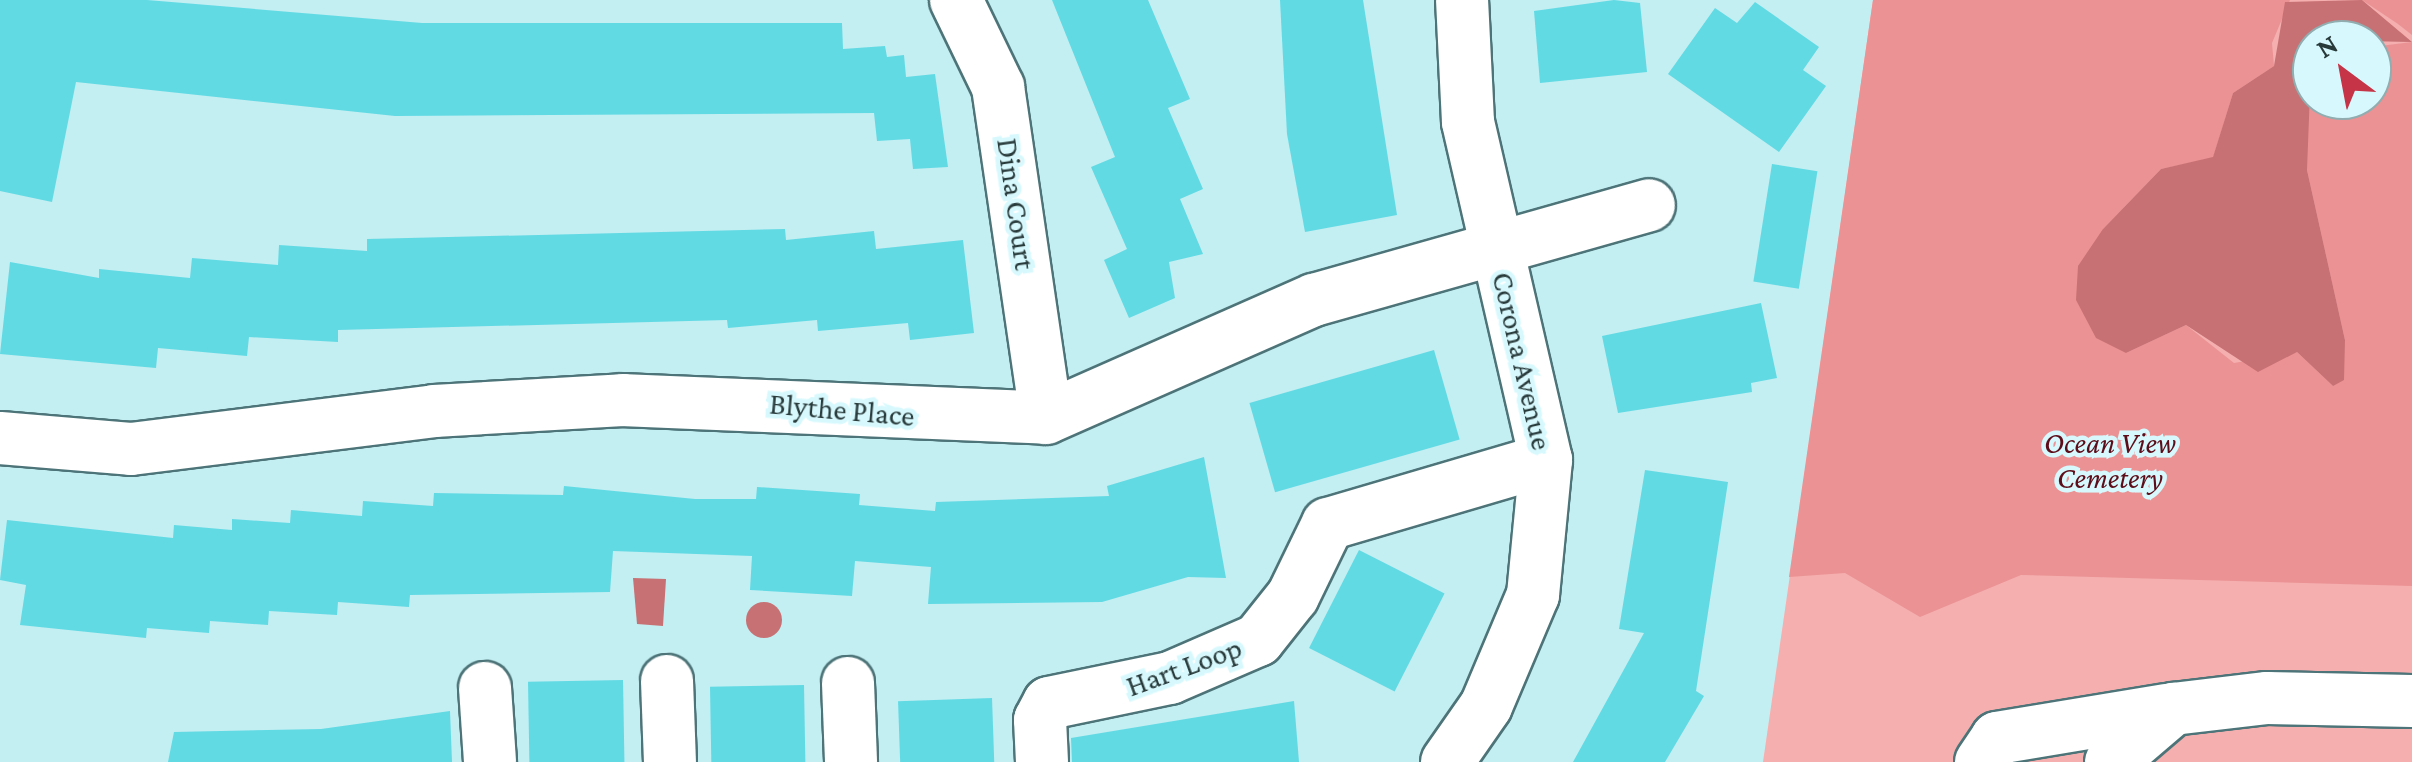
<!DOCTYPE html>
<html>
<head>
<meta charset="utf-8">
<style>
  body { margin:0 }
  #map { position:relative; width:2412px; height:762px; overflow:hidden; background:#c3eef2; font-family:"Crimson Pro",serif }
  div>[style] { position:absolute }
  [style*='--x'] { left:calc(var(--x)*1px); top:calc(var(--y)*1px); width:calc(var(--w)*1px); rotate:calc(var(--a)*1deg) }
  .green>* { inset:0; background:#f5afaf }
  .forest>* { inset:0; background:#eb9294 }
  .water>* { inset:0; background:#c77174 }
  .round { border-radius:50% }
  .building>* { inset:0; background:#61dae4; transform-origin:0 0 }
  .roads { filter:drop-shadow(2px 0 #4d7478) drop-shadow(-2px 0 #4d7478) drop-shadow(0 2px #4d7478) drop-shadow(0 -2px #4d7478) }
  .minor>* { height:52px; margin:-26px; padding:0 26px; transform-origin:26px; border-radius:26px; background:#fff }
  span { translate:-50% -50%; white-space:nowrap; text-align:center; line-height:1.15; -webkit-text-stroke:9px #d7f9fd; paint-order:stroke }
  .street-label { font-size:30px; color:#293a3b }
  .park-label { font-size:30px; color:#5c0d19; font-style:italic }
  .north { position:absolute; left:2292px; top:20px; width:100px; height:100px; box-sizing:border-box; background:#d7f9fd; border:2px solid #91adaf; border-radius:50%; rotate:328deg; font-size:28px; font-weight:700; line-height:40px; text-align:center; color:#293a3b }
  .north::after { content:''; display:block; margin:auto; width:35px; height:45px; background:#c53447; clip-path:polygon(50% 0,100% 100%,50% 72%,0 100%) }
</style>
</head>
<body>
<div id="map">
  <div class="green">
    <div style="clip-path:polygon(evenodd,1873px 0,2412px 0,2412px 762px,1763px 762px,1873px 0,2312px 40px,2372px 40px,2372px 100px,2312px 100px,2312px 40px)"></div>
  </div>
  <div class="forest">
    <div style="clip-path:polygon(1873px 0,2290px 0,2272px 43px,2274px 66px,2233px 93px,2213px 158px,2161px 169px,2103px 229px,2126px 353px,2186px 325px,2234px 363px,2297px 352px,2333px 386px,2345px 340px,2307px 170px,2306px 116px,2312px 98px,2372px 100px,2372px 47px,2412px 42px,2412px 586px,2021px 575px,1920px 617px,1845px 573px,1789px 577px)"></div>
    <div style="clip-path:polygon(2362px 0,2412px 0,2412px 35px,2398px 24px)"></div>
  </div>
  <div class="water">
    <div style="clip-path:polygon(2362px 0,2412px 42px,2312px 40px,2307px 170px,2345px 340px,2344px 380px,2333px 386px,2297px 352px,2258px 372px,2186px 325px,2126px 353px,2096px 338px,2076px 300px,2078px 266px,2103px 229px,2161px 169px,2213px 157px,2233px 93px,2274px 66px,2285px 2px)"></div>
    <div style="clip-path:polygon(633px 578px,666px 579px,663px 626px,637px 624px)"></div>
    <div class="round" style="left:746px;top:602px;width:36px;height:36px"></div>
  </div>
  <div class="building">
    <div style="clip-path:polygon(0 0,147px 0,422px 23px,842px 23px,843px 49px,885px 46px,887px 57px,904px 55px,906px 77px,935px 74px,948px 167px,913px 169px,910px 139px,877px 141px,874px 113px,395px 116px,76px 82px,52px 202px,0 191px)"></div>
    <div style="clip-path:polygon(1052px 0,1148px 0,1190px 99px,1168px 108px,1203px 189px,1180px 199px,1203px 254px,1169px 262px,1175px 298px,1129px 318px,1104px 260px,1127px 249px,1091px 167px,1115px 157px)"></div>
    <div style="clip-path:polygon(1280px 0,1363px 0,1397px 215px,1305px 232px,1287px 134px)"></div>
    <div style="clip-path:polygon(1614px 0,1640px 3px,1647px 72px,1540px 83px,1534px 11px)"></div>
    <div style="clip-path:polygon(1755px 2px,1819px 47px,1803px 70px,1826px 86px,1779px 152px,1668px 74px,1715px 8px,1737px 23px)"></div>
    <div style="left:1772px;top:164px;width:46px;height:119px;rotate:9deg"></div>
    <div style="clip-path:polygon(785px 229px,786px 240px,874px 231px,876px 249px,963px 240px,974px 333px,910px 340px,908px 323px,818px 331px,817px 320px,728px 328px,727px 320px,338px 330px,338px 342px,249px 337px,247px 356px,158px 348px,156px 368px,0 354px,10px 262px,99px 278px,99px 269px,190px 278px,192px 258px,278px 265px,279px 245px,367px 251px,367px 239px)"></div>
    <div style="clip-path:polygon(1761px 303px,1777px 378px,1751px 383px,1752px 392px,1618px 413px,1602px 336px)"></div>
    <div style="left:1434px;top:350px;width:93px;height:192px;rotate:74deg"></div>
    <div style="clip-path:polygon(1204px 457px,1226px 578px,1188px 577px,1102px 602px,928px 604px,931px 567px,855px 561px,852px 596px,750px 590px,752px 556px,613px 551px,610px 592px,410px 595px,409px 607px,338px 602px,337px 615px,269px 611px,268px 625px,210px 621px,209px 633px,147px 628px,146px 638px,20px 625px,26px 585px,0 580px,7px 520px,173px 538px,174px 525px,232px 530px,232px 519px,290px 523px,291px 510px,362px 516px,363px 501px,433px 506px,434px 493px,563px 495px,564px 486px,695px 499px,756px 499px,757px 487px,817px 491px,860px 494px,859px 505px,935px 511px,936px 502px,1109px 496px,1107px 486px)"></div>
    <div style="clip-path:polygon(1645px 470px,1728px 482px,1696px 691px,1704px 696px,1665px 762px,1573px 762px,1644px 633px,1619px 629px)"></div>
    <div style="left:1359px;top:550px;width:96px;height:110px;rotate:27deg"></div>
    <div style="left:623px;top:680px;width:82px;height:95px;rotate:89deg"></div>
    <div style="left:804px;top:685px;width:77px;height:94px;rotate:89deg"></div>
    <div style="left:992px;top:698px;width:64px;height:94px;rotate:88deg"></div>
    <div style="clip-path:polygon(1294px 701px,1299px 762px,1072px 762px,1071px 738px)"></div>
    <div style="clip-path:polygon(450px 711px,452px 762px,168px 762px,174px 732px,321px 729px)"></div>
  </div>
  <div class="roads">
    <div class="minor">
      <div style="--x:956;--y:0;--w:97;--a:64.2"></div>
      <div style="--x:998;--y:87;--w:334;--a:81.7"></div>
      <div style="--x:0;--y:438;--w:131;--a:4.8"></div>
      <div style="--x:131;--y:449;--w:305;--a:-7.1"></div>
      <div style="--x:434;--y:411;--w:189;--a:-3.3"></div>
      <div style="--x:623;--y:400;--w:423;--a:2.4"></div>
      <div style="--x:1046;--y:418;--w:293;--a:-23.8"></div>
      <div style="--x:1314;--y:300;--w:348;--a:-15.8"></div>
      <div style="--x:667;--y:681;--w:81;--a:87.9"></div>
      <div style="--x:848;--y:683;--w:79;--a:87.8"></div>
      <div style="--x:485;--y:688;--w:74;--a:86.1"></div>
      <div style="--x:1042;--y:762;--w:42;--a:-92.7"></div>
      <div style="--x:1040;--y:720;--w:19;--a:-62"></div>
      <div style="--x:1049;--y:703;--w:124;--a:-11.7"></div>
      <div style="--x:1170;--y:678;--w:96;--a:-23.4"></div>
      <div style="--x:1258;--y:640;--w:56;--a:-51.5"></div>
      <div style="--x:1293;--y:596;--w:80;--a:-64.1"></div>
      <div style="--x:1328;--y:524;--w:227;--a:-16.4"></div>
      <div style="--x:1447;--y:762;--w:68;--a:-55.1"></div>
      <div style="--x:1486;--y:706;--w:121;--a:-67.1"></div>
      <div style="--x:1533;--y:595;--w:136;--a:-84.5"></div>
      <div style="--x:1546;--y:460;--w:347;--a:-103"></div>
      <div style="--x:1468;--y:122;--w:122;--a:-92.8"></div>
      <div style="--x:1981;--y:762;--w:29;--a:-56"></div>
      <div style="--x:1997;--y:738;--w:172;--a:-9.4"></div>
      <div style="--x:2111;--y:762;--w:82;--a:-40.5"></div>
      <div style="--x:2173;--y:709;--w:95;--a:-6.7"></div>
      <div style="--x:2267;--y:698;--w:145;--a:1.2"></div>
    </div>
  </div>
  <div class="street-label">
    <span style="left:1016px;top:204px;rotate:82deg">Dina Court</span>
    <span style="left:1522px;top:361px;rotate:77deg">Corona Avenue</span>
    <span style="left:842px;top:410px;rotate:5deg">Blythe Place</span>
    <span style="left:1184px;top:667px;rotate:-20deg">Hart Loop</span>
  </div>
  <div class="park-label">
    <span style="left:2110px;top:460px">Ocean View<br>Cemetery</span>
  </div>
  <div class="north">N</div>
</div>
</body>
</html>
